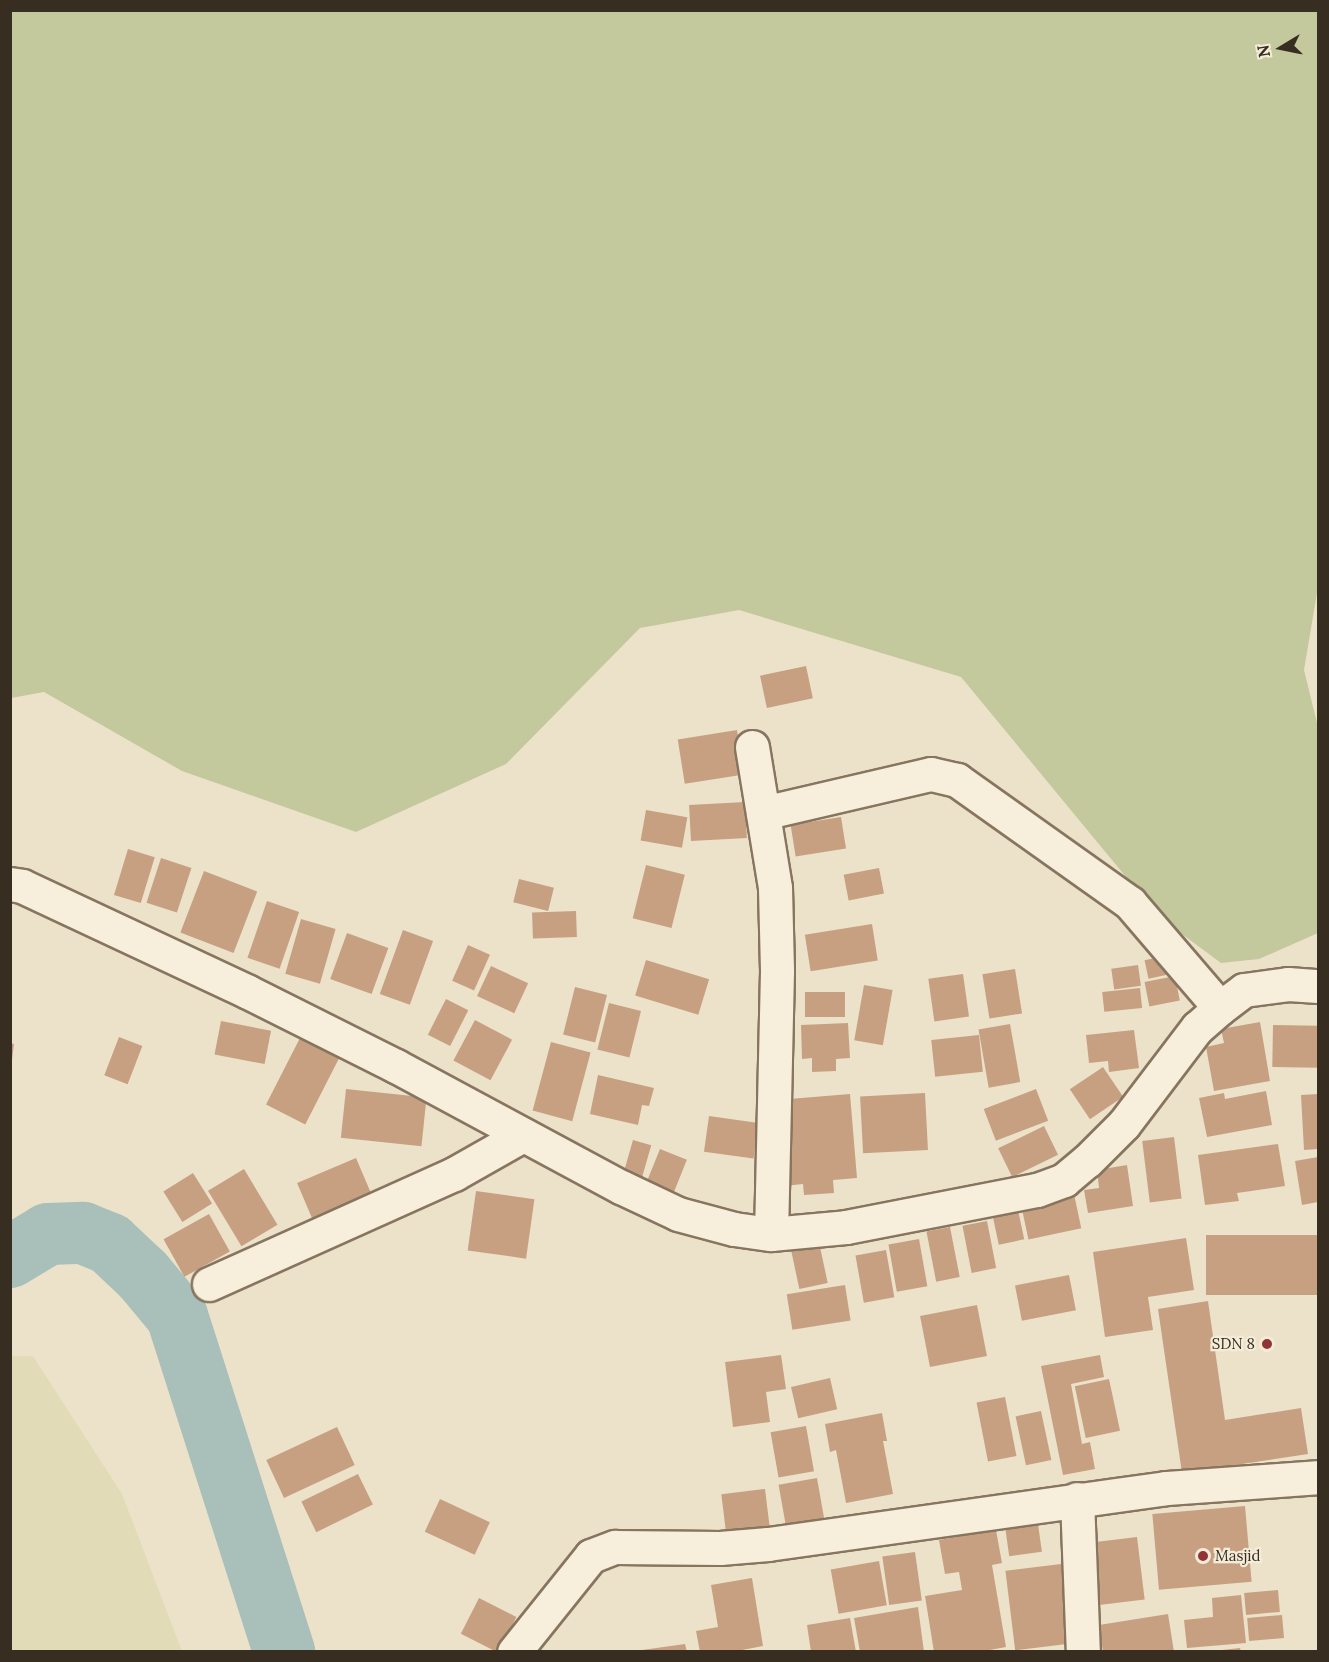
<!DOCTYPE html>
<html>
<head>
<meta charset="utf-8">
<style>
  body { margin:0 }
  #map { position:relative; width:1329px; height:1662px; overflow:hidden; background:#ece2c9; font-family:Lora,serif }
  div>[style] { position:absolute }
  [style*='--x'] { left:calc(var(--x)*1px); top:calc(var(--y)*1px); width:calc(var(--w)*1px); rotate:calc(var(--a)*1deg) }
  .farmland>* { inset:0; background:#e1dbb7 }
  .green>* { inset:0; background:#c3c99d }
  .river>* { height:62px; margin:-31px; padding:0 31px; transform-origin:31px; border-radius:31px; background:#a9c0ba }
  .building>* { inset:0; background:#c7a082; transform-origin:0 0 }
  .roads { filter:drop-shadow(2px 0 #87755f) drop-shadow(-2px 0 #87755f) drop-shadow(0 2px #87755f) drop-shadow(0 -2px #87755f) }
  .minor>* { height:33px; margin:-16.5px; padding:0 16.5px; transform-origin:16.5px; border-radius:16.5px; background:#f7efdc }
  .dots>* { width:16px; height:16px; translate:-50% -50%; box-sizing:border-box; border:3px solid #f4ecd8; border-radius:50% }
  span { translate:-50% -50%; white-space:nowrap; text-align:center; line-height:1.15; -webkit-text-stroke:4.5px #f4ecd8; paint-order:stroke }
  .poi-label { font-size:15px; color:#382d21 }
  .right { translate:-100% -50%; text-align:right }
  .left { translate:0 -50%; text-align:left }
  .frame { position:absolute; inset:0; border:12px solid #382d21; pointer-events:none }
  .north { position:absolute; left:1251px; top:18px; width:60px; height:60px; -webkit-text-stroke:4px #f4ecd8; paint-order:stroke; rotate:260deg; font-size:16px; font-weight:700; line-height:24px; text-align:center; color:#382d21 }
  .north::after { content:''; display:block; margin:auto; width:21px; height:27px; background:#382d21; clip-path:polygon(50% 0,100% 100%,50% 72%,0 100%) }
</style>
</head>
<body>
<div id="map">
  <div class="farmland">
    <div style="clip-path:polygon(11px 1356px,33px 1356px,122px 1494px,182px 1651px,11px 1651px)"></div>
  </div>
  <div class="green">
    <div style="clip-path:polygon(11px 11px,1318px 11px,1318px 587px,1304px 670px,1318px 727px,1318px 933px,1259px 959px,1221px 963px,1159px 917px,961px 677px,739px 610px,640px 628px,506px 764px,356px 832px,182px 771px,44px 692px,11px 698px)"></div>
  </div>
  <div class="river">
    <div style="--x:10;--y:1257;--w:44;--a:-31.2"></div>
    <div style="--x:48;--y:1234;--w:35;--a:-2"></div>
    <div style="--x:83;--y:1233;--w:29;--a:22"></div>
    <div style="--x:110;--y:1244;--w:45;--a:43.2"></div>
    <div style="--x:143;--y:1275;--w:53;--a:50.3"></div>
    <div style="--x:177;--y:1316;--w:353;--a:72.3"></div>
  </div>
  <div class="building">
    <div style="left:806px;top:666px;width:33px;height:47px;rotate:78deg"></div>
    <div style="left:737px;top:730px;width:45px;height:60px;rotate:81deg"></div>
    <div style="left:745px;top:802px;width:36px;height:56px;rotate:87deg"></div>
    <div style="left:646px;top:810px;width:42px;height:31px;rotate:10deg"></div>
    <div style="left:841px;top:817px;width:32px;height:51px;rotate:81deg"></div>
    <div style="left:128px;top:849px;width:28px;height:48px;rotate:17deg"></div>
    <div style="left:161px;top:858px;width:32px;height:47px;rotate:18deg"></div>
    <div style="left:646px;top:865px;width:40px;height:55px;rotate:14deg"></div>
    <div style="left:879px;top:868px;width:26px;height:36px;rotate:79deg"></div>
    <div style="left:204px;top:871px;width:57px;height:66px;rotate:21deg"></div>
    <div style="left:519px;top:879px;width:36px;height:24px;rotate:14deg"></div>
    <div style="left:267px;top:901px;width:34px;height:60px;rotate:19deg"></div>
    <div style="left:576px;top:911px;width:26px;height:44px;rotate:88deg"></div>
    <div style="left:301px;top:919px;width:36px;height:57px;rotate:16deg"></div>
    <div style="left:872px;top:924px;width:37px;height:68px;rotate:81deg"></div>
    <div style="left:403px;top:930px;width:32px;height:68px;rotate:20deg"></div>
    <div style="left:347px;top:933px;width:44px;height:49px;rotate:20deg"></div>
    <div style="left:468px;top:945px;width:24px;height:39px;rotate:24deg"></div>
    <div style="left:1169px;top:955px;width:19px;height:25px;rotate:78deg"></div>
    <div style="left:646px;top:960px;width:66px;height:37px;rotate:17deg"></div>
    <div style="left:1138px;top:965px;width:21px;height:27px;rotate:82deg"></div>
    <div style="left:491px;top:966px;width:41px;height:33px;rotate:25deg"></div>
    <div style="left:1015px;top:969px;width:45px;height:33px;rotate:81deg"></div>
    <div style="left:963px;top:974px;width:43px;height:35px;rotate:82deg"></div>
    <div style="left:1175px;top:976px;width:25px;height:31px;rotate:79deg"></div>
    <div style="left:864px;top:985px;width:29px;height:56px;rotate:10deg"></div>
    <div style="left:575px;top:987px;width:33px;height:49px;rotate:14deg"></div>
    <div style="left:1140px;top:988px;width:20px;height:38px;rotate:84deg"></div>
    <div style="left:805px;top:992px;width:40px;height:25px"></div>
    <div style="left:446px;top:999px;width:25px;height:40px;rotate:27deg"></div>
    <div style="left:609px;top:1003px;width:33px;height:48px;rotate:14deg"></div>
    <div style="left:475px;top:1020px;width:42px;height:46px;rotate:28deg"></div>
    <div style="left:221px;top:1021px;width:51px;height:34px;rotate:11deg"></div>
    <div style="clip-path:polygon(1260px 1022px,1270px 1081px,1214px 1091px,1206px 1047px,1224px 1043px,1221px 1029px)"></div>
    <div style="clip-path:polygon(848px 1023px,850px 1058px,836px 1059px,836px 1071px,812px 1072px,812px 1058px,802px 1059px,801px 1025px)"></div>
    <div style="left:1010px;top:1024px;width:59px;height:32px;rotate:80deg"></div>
    <div style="left:1273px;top:1025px;width:45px;height:42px;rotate:1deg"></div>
    <div style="clip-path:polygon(1134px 1030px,1139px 1068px,1109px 1072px,1108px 1061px,1089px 1063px,1086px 1035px)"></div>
    <div style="left:979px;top:1035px;width:37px;height:48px;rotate:84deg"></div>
    <div style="left:301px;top:1036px;width:44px;height:77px;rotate:27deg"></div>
    <div style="left:119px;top:1037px;width:25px;height:41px;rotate:21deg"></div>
    <div style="left:551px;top:1042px;width:41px;height:71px;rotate:15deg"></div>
    <div style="clip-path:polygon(10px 1043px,14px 1044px,12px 1060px,10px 1060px)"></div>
    <div style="left:1103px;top:1067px;width:36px;height:40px;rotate:56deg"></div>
    <div style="clip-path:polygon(598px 1075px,654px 1088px,649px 1106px,642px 1105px,638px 1125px,590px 1114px)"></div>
    <div style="left:346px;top:1089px;width:81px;height:49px;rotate:6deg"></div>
    <div style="left:1036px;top:1089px;width:34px;height:56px;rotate:69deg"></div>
    <div style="clip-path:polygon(1266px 1091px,1272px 1125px,1207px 1137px,1199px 1098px,1224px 1093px,1225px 1099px)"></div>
    <div style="left:925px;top:1093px;width:57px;height:65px;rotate:87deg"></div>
    <div style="clip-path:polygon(850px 1094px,857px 1178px,833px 1180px,834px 1193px,804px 1195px,803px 1184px,784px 1186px,777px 1100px)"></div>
    <div style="clip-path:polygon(1318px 1094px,1318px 1149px,1304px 1150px,1301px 1095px)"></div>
    <div style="left:709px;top:1116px;width:50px;height:36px;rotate:8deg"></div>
    <div style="left:1044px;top:1126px;width:32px;height:51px;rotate:64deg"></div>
    <div style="left:1174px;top:1137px;width:62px;height:32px;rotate:83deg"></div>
    <div style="left:633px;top:1140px;width:19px;height:33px;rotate:16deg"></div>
    <div style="clip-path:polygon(1278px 1144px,1285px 1186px,1237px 1193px,1239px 1201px,1205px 1205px,1198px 1155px)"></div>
    <div style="left:660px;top:1149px;width:29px;height:40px;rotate:22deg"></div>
    <div style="clip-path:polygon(1318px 1157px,1318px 1202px,1302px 1205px,1295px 1161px)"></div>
    <div style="left:356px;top:1158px;width:46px;height:64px;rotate:67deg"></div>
    <div style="clip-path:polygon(1127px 1165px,1133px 1206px,1088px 1213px,1084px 1190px,1099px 1188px,1097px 1170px)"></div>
    <div style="left:244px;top:1169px;width:65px;height:42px;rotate:59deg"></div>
    <div style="left:193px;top:1173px;width:36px;height:35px;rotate:58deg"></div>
    <div style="left:476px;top:1191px;width:59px;height:60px;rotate:8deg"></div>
    <div style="left:1074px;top:1194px;width:35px;height:54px;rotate:78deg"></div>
    <div style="left:1018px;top:1210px;width:30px;height:26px;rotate:78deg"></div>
    <div style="left:209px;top:1214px;width:43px;height:52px;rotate:61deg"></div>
    <div style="left:987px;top:1221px;width:48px;height:25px;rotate:79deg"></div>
    <div style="left:950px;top:1227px;width:51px;height:24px;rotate:79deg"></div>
    <div style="left:1318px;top:1235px;width:60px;height:112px;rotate:90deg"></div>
    <div style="clip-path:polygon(1186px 1238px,1194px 1290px,1148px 1297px,1153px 1330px,1105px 1337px,1093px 1252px)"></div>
    <div style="left:919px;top:1239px;width:48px;height:31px;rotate:80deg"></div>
    <div style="left:819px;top:1242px;width:42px;height:29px;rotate:78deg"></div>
    <div style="left:886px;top:1250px;width:48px;height:31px;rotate:80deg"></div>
    <div style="left:1069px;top:1275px;width:36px;height:55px;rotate:79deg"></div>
    <div style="left:845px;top:1285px;width:36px;height:59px;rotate:81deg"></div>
    <div style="clip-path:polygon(1208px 1301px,1225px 1420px,1301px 1408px,1308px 1454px,1182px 1473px,1158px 1309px)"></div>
    <div style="left:977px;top:1305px;width:52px;height:58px;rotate:79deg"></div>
    <div style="clip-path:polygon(781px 1355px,786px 1389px,766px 1392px,770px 1422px,733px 1427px,725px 1362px)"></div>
    <div style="clip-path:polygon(1100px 1355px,1104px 1377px,1071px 1384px,1082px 1444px,1090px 1442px,1095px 1469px,1063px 1475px,1041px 1366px)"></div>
    <div style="left:830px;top:1378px;width:32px;height:40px;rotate:77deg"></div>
    <div style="left:1109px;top:1379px;width:53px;height:35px;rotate:78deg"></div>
    <div style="left:1005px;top:1397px;width:60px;height:29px;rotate:79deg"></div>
    <div style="left:1041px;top:1411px;width:50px;height:26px;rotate:78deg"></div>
    <div style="clip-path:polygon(882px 1413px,887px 1441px,883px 1441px,893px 1494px,846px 1503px,836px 1450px,830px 1452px,825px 1424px)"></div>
    <div style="left:806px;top:1426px;width:46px;height:36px;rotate:80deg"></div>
    <div style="left:337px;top:1427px;width:42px;height:78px;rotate:65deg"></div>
    <div style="left:358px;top:1474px;width:34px;height:63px;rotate:64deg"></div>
    <div style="left:817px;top:1478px;width:45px;height:39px;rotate:80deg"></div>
    <div style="left:765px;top:1489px;width:40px;height:44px;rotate:83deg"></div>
    <div style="left:440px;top:1499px;width:55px;height:36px;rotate:25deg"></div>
    <div style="left:1245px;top:1506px;width:76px;height:93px;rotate:85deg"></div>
    <div style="left:1038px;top:1524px;width:28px;height:33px;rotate:82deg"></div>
    <div style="clip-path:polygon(996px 1530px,1002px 1563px,992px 1565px,1006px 1647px,979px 1652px,934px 1652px,925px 1596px,962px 1590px,959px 1572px,945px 1574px,939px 1540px)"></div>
    <div style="left:1137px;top:1537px;width:63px;height:52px;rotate:83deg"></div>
    <div style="left:915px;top:1552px;width:49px;height:33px;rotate:82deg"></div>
    <div style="left:879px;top:1561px;width:45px;height:49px;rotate:80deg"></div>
    <div style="left:1061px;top:1564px;width:80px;height:56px;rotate:83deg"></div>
    <div style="clip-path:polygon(752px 1578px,763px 1646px,732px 1652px,700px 1652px,696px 1631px,718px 1627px,711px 1585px)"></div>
    <div style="left:1278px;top:1590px;width:22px;height:34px;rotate:85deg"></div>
    <div style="clip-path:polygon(1241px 1595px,1246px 1643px,1187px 1648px,1184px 1620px,1213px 1617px,1212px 1598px)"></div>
    <div style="left:479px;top:1598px;width:42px;height:40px;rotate:27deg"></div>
    <div style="clip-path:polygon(918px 1607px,924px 1652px,860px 1652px,854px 1618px)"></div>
    <div style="clip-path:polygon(1168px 1614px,1174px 1652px,1103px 1652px,1099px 1625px)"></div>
    <div style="left:1282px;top:1615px;width:23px;height:35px;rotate:85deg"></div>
    <div style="clip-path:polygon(850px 1618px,856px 1652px,811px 1652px,807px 1625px)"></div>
    <div style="clip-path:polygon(685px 1644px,687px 1652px,642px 1652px,642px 1650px)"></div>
    <div style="clip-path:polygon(1240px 1648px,1241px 1652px,1222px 1652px,1222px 1650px)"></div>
  </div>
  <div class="roads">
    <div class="minor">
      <div style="--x:752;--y:747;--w:143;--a:80.7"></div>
      <div style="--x:775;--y:888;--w:83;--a:88.6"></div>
      <div style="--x:777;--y:971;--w:263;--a:91.3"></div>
      <div style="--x:763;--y:813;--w:172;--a:-13.1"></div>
      <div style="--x:931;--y:774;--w:27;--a:13"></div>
      <div style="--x:957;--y:780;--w:212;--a:35.4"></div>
      <div style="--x:1130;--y:903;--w:138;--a:49.4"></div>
      <div style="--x:10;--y:884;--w:12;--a:9"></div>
      <div style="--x:22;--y:886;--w:250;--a:25.1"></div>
      <div style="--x:248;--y:992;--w:165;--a:26.6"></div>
      <div style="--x:396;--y:1066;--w:255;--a:28.3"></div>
      <div style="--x:621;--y:1187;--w:63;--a:25.3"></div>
      <div style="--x:678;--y:1214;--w:58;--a:15"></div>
      <div style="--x:734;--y:1229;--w:37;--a:8"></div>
      <div style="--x:771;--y:1234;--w:75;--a:-5.3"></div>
      <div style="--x:846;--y:1227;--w:195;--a:-11"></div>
      <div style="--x:1037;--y:1190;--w:29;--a:-20"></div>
      <div style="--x:1064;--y:1180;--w:30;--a:-40"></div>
      <div style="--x:1087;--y:1161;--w:52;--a:-45"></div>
      <div style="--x:1124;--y:1124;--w:121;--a:-52.8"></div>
      <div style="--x:1197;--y:1028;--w:30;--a:-41"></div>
      <div style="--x:1220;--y:1008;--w:30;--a:-37"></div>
      <div style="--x:1244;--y:990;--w:44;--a:-7.8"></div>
      <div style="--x:1288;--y:984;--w:30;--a:4"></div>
      <div style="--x:209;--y:1284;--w:269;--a:-24.2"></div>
      <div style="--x:454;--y:1174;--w:79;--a:-29.5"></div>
      <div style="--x:1077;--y:1499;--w:153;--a:87.8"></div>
      <div style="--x:514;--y:1652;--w:123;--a:-51.3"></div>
      <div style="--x:591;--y:1556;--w:26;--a:-21"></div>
      <div style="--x:615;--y:1547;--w:105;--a:0.5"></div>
      <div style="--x:720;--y:1548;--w:48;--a:-4.8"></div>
      <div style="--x:768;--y:1544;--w:402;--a:-8"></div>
      <div style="--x:1166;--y:1488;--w:152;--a:-4.1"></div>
    </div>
  </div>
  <div class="dots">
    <div style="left:1267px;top:1344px;background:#913433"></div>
    <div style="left:1203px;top:1556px;background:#913433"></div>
  </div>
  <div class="poi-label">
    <span class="right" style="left:1255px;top:1344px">SDN 8</span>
    <span class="left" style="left:1215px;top:1556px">Masjid</span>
  </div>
  <div class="frame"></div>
  <div class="north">N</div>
</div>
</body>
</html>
